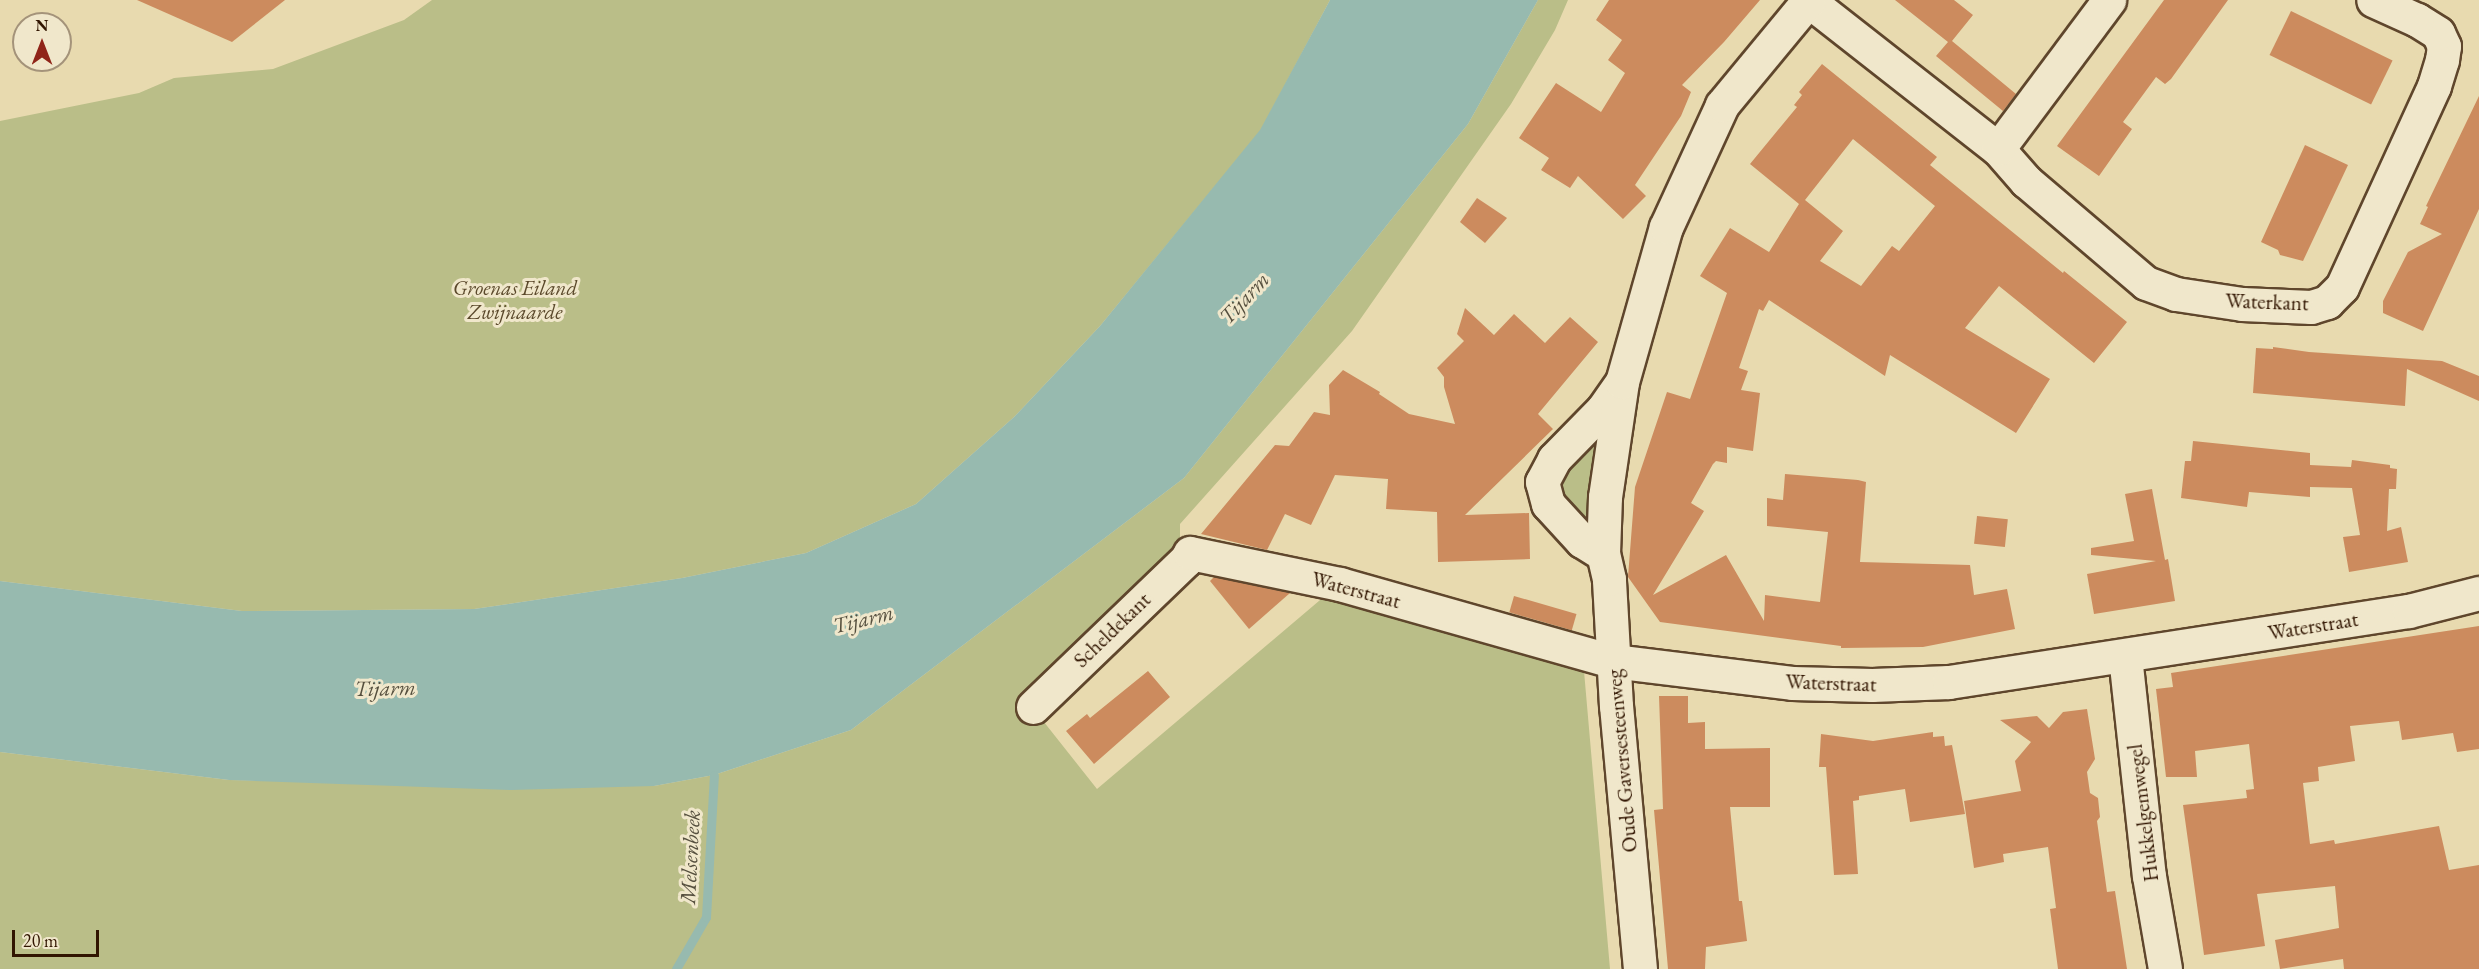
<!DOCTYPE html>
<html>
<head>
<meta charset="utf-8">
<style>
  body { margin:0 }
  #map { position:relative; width:2479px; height:969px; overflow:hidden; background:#e8daaf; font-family:"EB Garamond",serif }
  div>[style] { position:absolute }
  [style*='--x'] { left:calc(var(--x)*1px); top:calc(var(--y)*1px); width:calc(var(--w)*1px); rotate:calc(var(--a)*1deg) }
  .green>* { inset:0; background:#babe88 }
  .water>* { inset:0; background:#97baaf }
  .stream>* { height:9px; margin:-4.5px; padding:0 4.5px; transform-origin:4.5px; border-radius:4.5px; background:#97baaf }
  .building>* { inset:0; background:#cc8b5e; transform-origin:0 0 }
  .roads { filter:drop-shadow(2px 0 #5f462c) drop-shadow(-2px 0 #5f462c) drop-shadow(0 2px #5f462c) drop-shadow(0 -2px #5f462c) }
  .minor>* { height:33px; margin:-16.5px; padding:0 16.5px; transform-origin:16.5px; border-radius:16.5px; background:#f0e7cb }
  span { translate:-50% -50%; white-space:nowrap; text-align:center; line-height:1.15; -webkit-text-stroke:6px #f0e7cb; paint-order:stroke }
  .park-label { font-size:21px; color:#5a482a; font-style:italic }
  .street-label { font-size:21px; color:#311501 }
  .water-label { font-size:22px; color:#554f3e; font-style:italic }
  .north { position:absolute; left:12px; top:12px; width:60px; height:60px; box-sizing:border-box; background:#f0e7cb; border:2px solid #a4937a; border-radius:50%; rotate:0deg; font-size:16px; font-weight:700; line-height:24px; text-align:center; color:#311501 }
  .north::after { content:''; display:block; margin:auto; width:21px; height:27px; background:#8f2418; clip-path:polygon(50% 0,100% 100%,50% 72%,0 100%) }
  .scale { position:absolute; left:12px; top:930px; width:87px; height:27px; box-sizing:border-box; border:3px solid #311501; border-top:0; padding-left:8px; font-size:18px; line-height:21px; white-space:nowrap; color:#311501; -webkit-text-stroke:4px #f0e7cb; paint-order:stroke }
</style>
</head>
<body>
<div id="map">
  <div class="green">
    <div style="clip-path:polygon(432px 0,1330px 0,1261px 130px,1100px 326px,1014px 417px,916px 504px,806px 553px,682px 578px,474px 609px,242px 611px,0 581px,0 121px,139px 93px,174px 78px,273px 69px,404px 20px)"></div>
    <div style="clip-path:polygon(1538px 0,1568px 0,1555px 30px,1511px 104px,1352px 331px,1180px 524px,1180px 541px,1104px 628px,1021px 693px,1097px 789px,1326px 595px,1584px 671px,1610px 969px,0 969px,0 752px,229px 780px,654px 786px,714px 775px,851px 730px,1184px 478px,1468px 124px)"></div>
    <div style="clip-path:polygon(1595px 440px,1597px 441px,1588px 519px,1584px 522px,1562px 505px,1558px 478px)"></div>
  </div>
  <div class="water">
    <div style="clip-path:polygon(1330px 0,1538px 0,1468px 124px,1184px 478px,851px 730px,714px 775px,654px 786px,511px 790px,229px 780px,0 752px,0 581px,242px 611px,474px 609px,682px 578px,806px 553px,916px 504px,1014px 417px,1100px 326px,1260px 130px)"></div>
  </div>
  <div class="stream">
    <div style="--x:676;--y:969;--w:60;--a:-60"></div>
    <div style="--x:706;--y:917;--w:142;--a:-86.8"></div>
  </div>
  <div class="building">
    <div style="clip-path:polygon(137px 0,285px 0,232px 42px)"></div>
    <div style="clip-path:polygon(1609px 0,1760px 0,1724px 42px,1682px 85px,1691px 92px,1681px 116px,1635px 185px,1646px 196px,1623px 219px,1578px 176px,1570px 188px,1541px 170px,1549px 158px,1519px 138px,1556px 83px,1601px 112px,1625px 73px,1608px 60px,1622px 40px,1596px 20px)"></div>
    <div style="clip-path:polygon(1895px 0,1954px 0,1973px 15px,1952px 41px,2016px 94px,2003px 111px,1936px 56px,1948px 42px)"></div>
    <div style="clip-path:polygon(2164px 0,2228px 0,2171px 79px,2165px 84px,2156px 77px,2123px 122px,2132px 129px,2099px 176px,2057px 146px)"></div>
    <div style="left:2291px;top:11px;width:113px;height:49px;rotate:26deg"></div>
    <div style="clip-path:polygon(evenodd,1822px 64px,1937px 157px,1930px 165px,2063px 273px,2064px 271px,2127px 322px,2094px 363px,1999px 286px,1965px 328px,2050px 379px,2016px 433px,1890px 355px,1885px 376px,1769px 300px,1763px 311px,1759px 309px,1739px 368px,1748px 371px,1741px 390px,1760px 393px,1753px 451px,1727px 447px,1727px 463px,1716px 461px,1713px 464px,1691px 503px,1704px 511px,1653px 595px,1726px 555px,1764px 621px,1765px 595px,1820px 602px,1828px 532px,1767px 526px,1767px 498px,1783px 500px,1785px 474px,1858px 480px,1866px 482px,1860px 562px,1970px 565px,1974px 595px,2007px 589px,2015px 629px,1923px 647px,1841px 648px,1841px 646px,1660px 622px,1628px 577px,1635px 487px,1667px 392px,1690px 399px,1727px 293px,1700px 276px,1730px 228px,1769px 252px,1799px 204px,1750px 164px,1797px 107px,1794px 105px,1802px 95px,1799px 92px,1822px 64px,1853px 139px,1935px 206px,1899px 251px,1892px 246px,1861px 286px,1820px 261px,1843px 231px,1805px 200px,1853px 139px)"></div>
    <div style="clip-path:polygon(2479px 96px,2479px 209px,2423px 331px,2383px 313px,2383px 301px,2408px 252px,2442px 234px,2420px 224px,2428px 207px,2426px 206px)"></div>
    <div style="clip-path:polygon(2305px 145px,2348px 165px,2303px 261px,2280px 255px,2278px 250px,2261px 242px)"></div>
    <div style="clip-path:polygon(1477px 198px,1507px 218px,1485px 243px,1460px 222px)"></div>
    <div style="clip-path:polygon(1465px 308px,1494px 335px,1514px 314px,1545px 343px,1570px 317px,1598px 342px,1538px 414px,1553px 429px,1465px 515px,1529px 513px,1530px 559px,1438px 562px,1437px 512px,1386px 509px,1388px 479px,1335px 475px,1311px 525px,1285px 514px,1267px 550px,1201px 534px,1275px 445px,1289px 446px,1314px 412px,1330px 415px,1329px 385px,1343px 370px,1380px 392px,1379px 394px,1409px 414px,1455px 424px,1444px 387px,1444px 377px,1437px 368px,1464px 341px,1457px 334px)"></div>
    <div style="clip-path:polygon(2273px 347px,2309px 352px,2442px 361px,2479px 376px,2479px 401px,2407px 369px,2405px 406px,2253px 393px,2256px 348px,2273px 349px)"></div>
    <div style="clip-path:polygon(2193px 441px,2310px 453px,2310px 465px,2351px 467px,2352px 460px,2390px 465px,2390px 468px,2397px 469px,2396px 489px,2389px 489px,2387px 531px,2401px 527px,2408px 562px,2349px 572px,2343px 537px,2360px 535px,2352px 488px,2310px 487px,2310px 497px,2249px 492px,2247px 507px,2181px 498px,2185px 461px,2191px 461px)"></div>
    <div style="clip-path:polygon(2152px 489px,2165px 560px,2168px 559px,2175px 601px,2094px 614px,2087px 574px,2156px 561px,2091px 555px,2091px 548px,2134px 541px,2125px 494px)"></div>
    <div style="left:1977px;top:516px;width:31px;height:28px;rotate:6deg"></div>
    <div style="clip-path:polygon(1214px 577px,1290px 593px,1249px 629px,1210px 581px)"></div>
    <div style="left:1514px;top:596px;width:65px;height:17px;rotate:16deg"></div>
    <div style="clip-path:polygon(2479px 626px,2479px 749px,2457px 752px,2453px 733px,2402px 740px,2399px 721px,2350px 726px,2355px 761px,2318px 767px,2319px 781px,2303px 783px,2310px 844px,2334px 840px,2335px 844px,2439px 826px,2449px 870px,2479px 865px,2479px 969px,2344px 969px,2343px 959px,2280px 969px,2275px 940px,2339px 928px,2335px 886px,2257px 894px,2265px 946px,2204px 955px,2183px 805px,2247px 798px,2246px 790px,2254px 789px,2249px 744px,2195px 751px,2197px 777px,2166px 777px,2156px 689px,2173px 687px,2171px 673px)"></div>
    <div style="clip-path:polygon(1148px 671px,1170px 697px,1094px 764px,1066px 731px,1087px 714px,1090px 718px)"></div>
    <div style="clip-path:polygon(1659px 696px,1688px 696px,1688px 723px,1705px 722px,1705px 749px,1770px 748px,1770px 807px,1730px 807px,1739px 901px,1742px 901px,1747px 941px,1706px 947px,1705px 969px,1668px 969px,1654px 810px,1663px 809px)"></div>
    <div style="clip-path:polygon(2087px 709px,2095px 759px,2087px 772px,2090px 793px,2098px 798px,2100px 817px,2097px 821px,2107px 892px,2115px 891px,2127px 969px,2058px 969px,2050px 909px,2056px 908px,2048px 847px,2003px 854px,2004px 862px,1974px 868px,1964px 801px,2021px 791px,2015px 761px,2031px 742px,2000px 720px,2037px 716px,2049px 728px,2063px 712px)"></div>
    <div style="clip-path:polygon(1933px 732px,1933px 737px,1944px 736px,1945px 746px,1952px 745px,1965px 814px,1910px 822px,1905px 789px,1859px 796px,1859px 800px,1853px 801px,1858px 874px,1834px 875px,1826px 767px,1819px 767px,1821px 734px,1873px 741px)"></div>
  </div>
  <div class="roads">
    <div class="minor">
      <div style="--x:1809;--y:1;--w:240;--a:38.1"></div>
      <div style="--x:1998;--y:149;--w:43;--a:48.8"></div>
      <div style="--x:2026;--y:181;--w:157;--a:40.4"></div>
      <div style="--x:2146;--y:283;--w:32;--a:20"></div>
      <div style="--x:2176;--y:294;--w:67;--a:8.6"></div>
      <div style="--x:2242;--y:304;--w:69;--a:2.5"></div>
      <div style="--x:2311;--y:307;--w:17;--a:-17"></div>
      <div style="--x:2327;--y:302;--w:21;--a:-45"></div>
      <div style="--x:2342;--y:287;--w:221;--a:-65.4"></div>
      <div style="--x:2434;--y:86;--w:27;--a:-73"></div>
      <div style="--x:2442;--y:60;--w:14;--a:-82"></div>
      <div style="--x:2444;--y:46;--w:14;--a:-115"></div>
      <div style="--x:2438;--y:33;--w:25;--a:-148"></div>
      <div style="--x:2417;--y:20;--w:48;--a:-155.6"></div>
      <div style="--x:1998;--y:149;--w:186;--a:-53.3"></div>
      <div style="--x:1603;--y:554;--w:25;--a:-148"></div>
      <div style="--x:1582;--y:541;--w:50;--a:-132.6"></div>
      <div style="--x:1548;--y:504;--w:23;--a:-105"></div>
      <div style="--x:1542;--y:482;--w:26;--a:-62"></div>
      <div style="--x:1554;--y:459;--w:70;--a:-45.6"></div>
      <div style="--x:1603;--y:409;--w:32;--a:-55"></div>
      <div style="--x:2125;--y:656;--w:221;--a:83.8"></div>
      <div style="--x:2149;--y:876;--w:94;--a:80.2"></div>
      <div style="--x:1033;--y:707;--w:212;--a:-43.9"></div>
      <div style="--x:1186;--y:560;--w:8;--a:-60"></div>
      <div style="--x:1190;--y:553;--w:153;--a:11.7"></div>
      <div style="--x:1340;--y:584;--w:284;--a:15.8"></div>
      <div style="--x:1613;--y:661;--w:180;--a:7"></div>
      <div style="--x:1792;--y:683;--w:80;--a:1.4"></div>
      <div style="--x:1872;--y:685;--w:77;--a:-2.2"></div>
      <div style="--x:1949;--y:682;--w:465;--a:-8.8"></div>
      <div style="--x:2409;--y:611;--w:72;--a:-14.4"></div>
      <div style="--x:1640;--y:969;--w:264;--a:-95.2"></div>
      <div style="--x:1616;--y:706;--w:127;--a:-93.2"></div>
      <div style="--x:1609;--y:579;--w:26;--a:-103"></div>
      <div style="--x:1603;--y:554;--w:57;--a:-88"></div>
      <div style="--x:1605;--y:497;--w:116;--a:-81.6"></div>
      <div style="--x:1622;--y:382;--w:161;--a:-74.2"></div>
      <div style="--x:1666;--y:227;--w:134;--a:-65.3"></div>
      <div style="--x:1722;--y:105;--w:136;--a:-50.4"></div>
    </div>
  </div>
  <div class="park-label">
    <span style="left:515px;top:300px">Groenas Eiland<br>Zwijnaarde</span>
  </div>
  <div class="street-label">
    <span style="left:2267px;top:302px;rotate:2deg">Waterkant</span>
    <span style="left:1356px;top:590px;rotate:15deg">Waterstraat</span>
    <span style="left:2313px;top:626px;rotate:-9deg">Waterstraat</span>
    <span style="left:1112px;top:630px;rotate:-44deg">Scheldekant</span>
    <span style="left:1831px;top:683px;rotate:2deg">Waterstraat</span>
    <span style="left:1622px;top:761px;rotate:-95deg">Oude Gaversesteenweg</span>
    <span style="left:2143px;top:813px;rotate:-97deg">Hukkelgemwegel</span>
  </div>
  <div class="water-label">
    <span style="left:1244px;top:298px;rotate:-47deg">Tijarm</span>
    <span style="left:863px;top:619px;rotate:-14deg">Tijarm</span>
    <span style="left:385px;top:688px;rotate:-1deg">Tijarm</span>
    <span style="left:690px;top:857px;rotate:-87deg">Melsenbeek</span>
  </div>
  <div class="north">N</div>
  <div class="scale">20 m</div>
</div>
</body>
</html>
